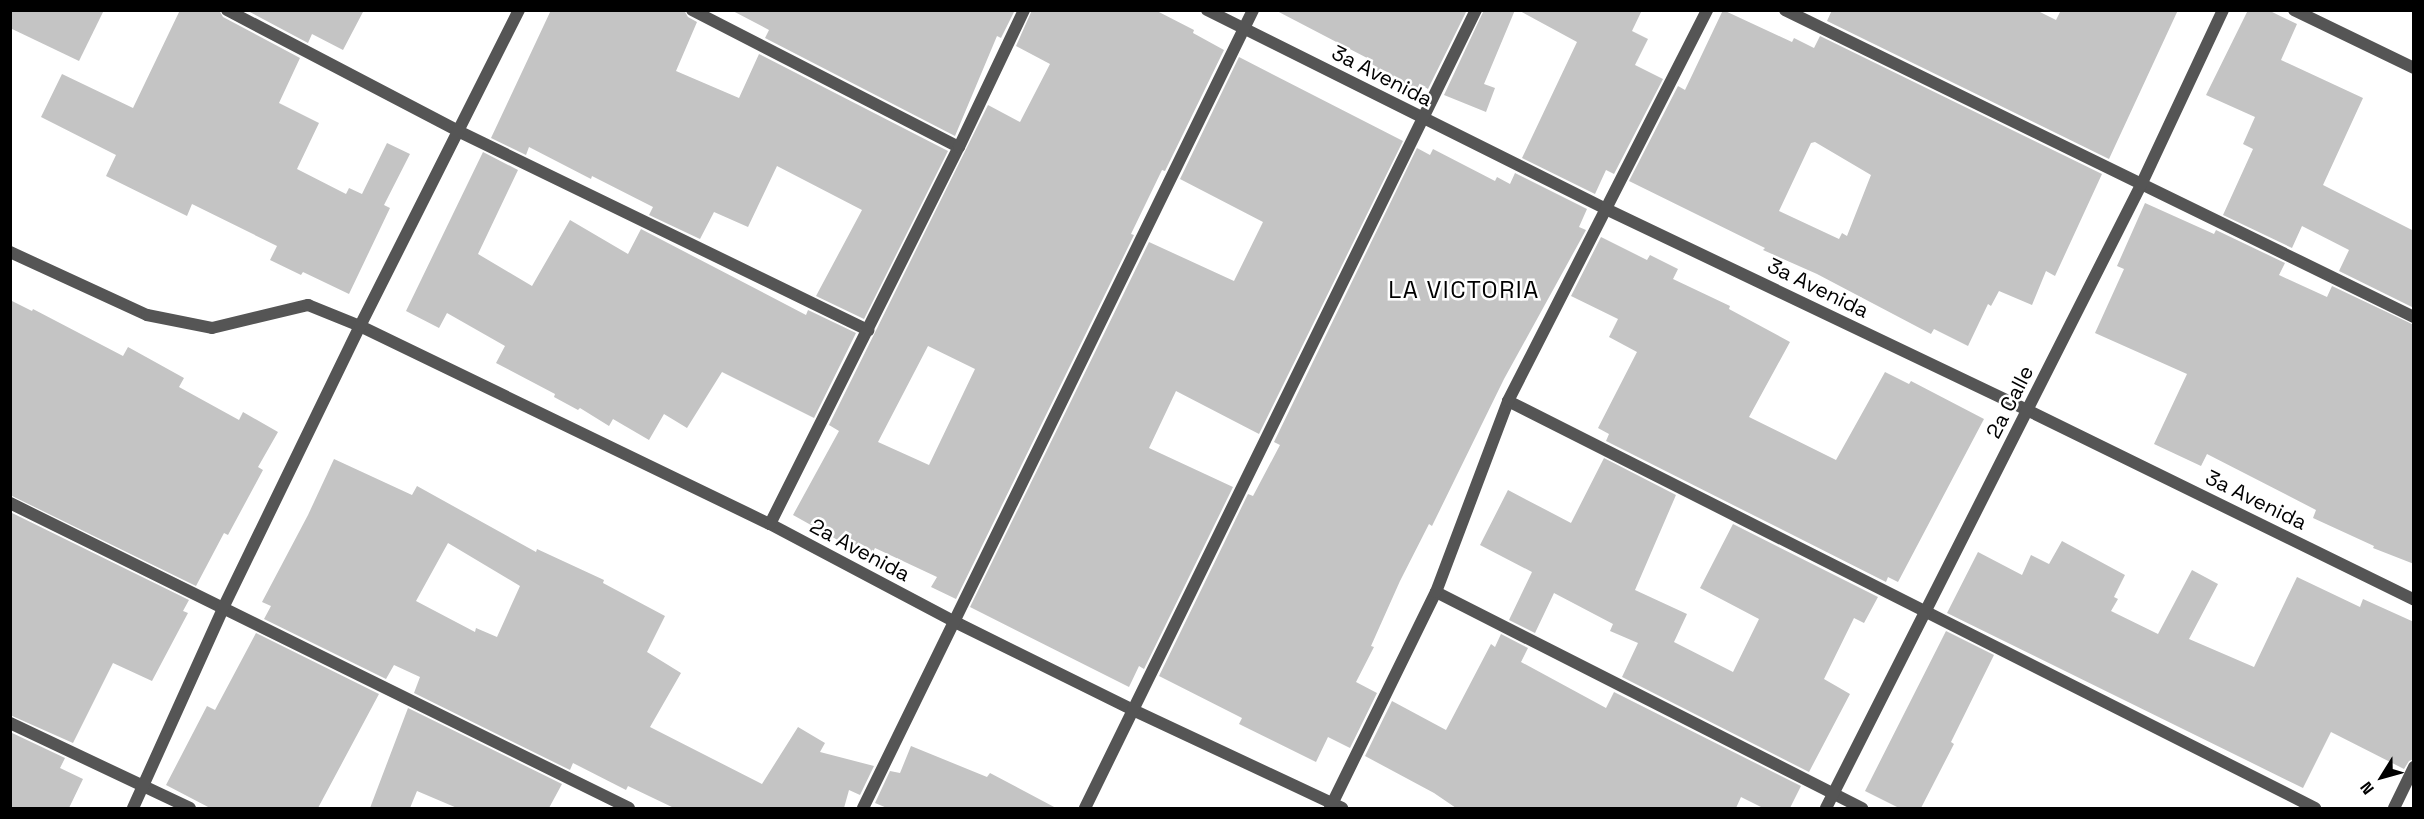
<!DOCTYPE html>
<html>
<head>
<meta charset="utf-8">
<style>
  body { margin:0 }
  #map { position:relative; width:2424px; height:819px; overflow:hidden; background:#fff; font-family:"Space Grotesk",sans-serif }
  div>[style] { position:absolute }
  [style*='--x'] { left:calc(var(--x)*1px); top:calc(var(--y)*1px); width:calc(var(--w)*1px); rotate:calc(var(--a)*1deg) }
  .building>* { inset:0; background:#c4c4c4 }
  .street>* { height:12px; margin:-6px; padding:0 6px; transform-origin:6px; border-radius:6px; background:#555 }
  span { translate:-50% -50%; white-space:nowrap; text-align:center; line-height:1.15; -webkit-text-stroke:5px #fff; paint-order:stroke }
  .street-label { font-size:21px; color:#000 }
  .quarter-label { font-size:24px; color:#000; letter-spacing:1.5px }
  .frame { position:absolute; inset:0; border:12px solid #000; pointer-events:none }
  .north { position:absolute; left:2352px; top:747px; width:60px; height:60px; -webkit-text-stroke:4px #fff; paint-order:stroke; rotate:233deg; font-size:16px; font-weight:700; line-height:24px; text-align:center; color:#000 }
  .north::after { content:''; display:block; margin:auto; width:21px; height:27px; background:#000; clip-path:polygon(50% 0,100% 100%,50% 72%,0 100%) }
</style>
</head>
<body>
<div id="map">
  <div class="building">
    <div style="clip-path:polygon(10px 10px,104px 10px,79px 61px,10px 28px)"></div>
    <div style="clip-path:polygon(180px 10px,219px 10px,223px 17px,300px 58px,279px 103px,319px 123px,297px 169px,346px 194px,349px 188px,362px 194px,387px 143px,410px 154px,384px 205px,390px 208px,349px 294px,303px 272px,301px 275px,270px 260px,277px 246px,192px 204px,187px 216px,106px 176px,116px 155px,41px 117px,62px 74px,133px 108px)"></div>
    <div style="clip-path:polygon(246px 10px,364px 10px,343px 50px,312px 34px,308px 43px)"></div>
    <div style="clip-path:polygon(551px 10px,684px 10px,688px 17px,697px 22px,676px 71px,739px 98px,759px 54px,948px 151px,864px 319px,816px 296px,862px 210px,777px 166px,748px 227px,714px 212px,700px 239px,649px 215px,653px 207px,592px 176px,591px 179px,529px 147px,526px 155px,491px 138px)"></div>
    <div style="clip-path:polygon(731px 10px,1015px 10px,1001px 38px,997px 36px,955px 136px,765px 38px,769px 30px)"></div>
    <div style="clip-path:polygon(evenodd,1032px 10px,1155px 10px,1194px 30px,1193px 33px,1224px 50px,1165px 171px,1162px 170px,1131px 234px,1134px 235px,956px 599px,931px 587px,937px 577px,875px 548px,870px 558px,793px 515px,839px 431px,829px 425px,988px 105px,1020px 122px,1050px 64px,1016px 46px,1032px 10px,928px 346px,975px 369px,929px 465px,878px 442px,928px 346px)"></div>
    <div style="clip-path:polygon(1275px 10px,1467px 10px,1428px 89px,1423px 86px,1421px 91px,1366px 66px,1369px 59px)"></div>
    <div style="clip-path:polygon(1484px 10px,1515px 10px,1484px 84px,1495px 88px,1486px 112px,1444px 95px)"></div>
    <div style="clip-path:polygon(1518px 10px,1642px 10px,1632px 31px,1648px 39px,1635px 65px,1663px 79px,1614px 174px,1606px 170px,1595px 194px,1522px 158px,1577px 42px)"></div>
    <div style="clip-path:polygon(evenodd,1723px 10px,1792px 42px,1794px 38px,1814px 48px,1820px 36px,2102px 174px,2055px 276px,2046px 271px,2032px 305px,1999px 291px,1991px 306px,1988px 304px,1968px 346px,1934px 329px,1931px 334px,1817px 274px,1763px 250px,1765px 248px,1629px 181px,1678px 86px,1685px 90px,1723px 10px,1815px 142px,1871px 175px,1847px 236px,1842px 233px,1839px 239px,1779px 211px,1811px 143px,1815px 142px)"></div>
    <div style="clip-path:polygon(1832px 10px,2036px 10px,2056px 20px,2061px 10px,2178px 10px,2109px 159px,1827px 21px)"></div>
    <div style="clip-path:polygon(2248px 10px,2268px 10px,2297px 24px,2281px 60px,2363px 98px,2323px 185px,2414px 231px,2414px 308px,2339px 271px,2349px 250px,2302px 226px,2292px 248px,2223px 215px,2253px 149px,2243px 144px,2255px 117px,2206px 95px)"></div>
    <div style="clip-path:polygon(1239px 57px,1403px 141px,1259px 434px,1176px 391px,1149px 448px,1233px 487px,1144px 669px,1139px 666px,1129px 687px,970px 607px,1149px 242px,1234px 281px,1263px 222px,1180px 179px)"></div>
    <div style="clip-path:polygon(1417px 148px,1430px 155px,1433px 149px,1495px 181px,1497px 177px,1510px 184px,1515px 173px,1587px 209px,1579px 227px,1586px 230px,1504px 379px,1432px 526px,1429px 524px,1400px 581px,1371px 646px,1374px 647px,1356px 682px,1377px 693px,1350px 748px,1328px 737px,1316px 762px,1239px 724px,1242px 718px,1159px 676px,1248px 494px,1253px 496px,1280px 445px,1274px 442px)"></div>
    <div style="clip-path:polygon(483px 152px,518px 170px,478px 254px,532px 286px,570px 220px,628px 254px,641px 229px,806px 315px,808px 310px,856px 333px,814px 418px,722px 372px,687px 428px,664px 414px,649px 440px,613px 419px,609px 426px,580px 408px,578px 410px,554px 397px,555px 394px,496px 363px,505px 346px,447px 313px,439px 328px,406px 311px)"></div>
    <div style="clip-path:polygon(2145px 203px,2214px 234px,2216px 230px,2285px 263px,2279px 275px,2327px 297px,2332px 286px,2414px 325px,2414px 564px,2373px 548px,2374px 546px,2313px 518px,2316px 510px,2207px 454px,2201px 466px,2154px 444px,2187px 374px,2095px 333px,2124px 269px,2117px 266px)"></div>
    <div style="clip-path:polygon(1601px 237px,1647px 260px,1650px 255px,1678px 269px,1673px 279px,1730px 306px,1729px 309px,1790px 342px,1749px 417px,1836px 460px,1885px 372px,1909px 384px,1911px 381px,1984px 419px,1898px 582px,1888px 577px,1886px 582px,1606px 441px,1609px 434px,1598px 428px,1637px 352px,1609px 337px,1618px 319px,1571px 296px)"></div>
    <div style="clip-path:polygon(10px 300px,32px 311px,33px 309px,123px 356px,128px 347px,184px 378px,179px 387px,239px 420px,243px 412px,278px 432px,258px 467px,263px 470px,228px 535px,224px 533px,196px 586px,10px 495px)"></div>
    <div style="clip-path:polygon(1604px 458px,1676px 495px,1635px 590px,1687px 614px,1674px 642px,1733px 672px,1759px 619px,1700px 588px,1733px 524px,1878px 597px,1864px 623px,1854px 618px,1824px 679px,1850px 694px,1809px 772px,1622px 677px,1638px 643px,1610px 631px,1613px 624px,1554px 593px,1535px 633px,1509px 620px,1532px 572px,1480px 545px,1508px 490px,1571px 523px)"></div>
    <div style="clip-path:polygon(evenodd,334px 459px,412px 495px,417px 486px,536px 552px,537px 549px,604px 580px,603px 583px,665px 616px,647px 652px,681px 673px,650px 727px,762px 784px,798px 727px,825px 743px,820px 752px,874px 766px,860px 795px,849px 790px,844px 808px,674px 808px,628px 786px,626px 790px,573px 763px,570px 770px,414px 693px,420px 677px,394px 665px,386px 679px,264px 619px,271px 606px,262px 602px,308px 515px,334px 459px,448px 543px,520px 586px,497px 637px,476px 628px,475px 632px,416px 601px,448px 543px)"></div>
    <div style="clip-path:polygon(10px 512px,189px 600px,183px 611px,188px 613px,152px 681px,113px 663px,73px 743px,10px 715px)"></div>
    <div style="clip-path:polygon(2062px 541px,2125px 575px,2114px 597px,2118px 599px,2111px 611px,2158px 634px,2192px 570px,2218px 584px,2189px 639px,2254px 667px,2297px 577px,2360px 607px,2363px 599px,2414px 622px,2414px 759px,2409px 761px,2404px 769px,2331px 732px,2303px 788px,1947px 613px,1978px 552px,2022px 575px,2031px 555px,2049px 564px)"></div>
    <div style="clip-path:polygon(1946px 631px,1994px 655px,1951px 742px,1954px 744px,1921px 808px,1899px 808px,1865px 791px)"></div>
    <div style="clip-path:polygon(256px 633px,379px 694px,318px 808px,210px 808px,166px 785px,207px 706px,215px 710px)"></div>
    <div style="clip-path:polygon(1501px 634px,1528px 648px,1521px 662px,1606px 708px,1614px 692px,1801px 786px,1790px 808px,1763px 808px,1741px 797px,1736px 808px,1456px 808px,1434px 793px,1365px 756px,1392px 701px,1446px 730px,1491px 644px,1495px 647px)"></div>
    <div style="clip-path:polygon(408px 708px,562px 784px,549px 808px,457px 808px,417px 791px,410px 808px,370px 808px)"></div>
    <div style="clip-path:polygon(10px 732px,65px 758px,60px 768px,83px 779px,69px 808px,10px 808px)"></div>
    <div style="clip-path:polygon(911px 746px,987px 777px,990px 773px,1056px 808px,887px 808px,875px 803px,890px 771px,900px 773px)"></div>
  </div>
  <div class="street">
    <div style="--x:227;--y:10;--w:263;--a:27.6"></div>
    <div style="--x:460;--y:132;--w:454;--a:25.9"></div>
    <div style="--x:692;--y:10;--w:300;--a:27.2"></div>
    <div style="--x:1207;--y:10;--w:446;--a:26.5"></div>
    <div style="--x:1606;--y:209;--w:467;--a:25.5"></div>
    <div style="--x:2027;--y:410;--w:431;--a:26.1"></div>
    <div style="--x:1785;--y:10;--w:700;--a:26.02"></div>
    <div style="--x:2294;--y:10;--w:133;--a:25.8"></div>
    <div style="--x:10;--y:252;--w:151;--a:24.7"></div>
    <div style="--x:147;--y:315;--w:66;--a:11.3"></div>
    <div style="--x:212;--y:328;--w:99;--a:-13.5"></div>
    <div style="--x:308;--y:305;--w:56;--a:22"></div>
    <div style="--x:360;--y:326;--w:455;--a:25.8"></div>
    <div style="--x:770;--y:524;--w:209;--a:27.9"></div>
    <div style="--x:955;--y:622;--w:199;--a:26.3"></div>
    <div style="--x:1133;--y:710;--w:231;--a:25.1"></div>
    <div style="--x:1508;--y:401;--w:904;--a:26.76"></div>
    <div style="--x:10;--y:503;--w:690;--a:26.23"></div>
    <div style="--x:770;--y:524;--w:422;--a:-63.4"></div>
    <div style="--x:959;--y:147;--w:152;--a:-64.6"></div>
    <div style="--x:1436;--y:592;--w:478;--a:26.9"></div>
    <div style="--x:10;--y:723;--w:199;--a:25.3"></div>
    <div style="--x:133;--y:808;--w:222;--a:-65.7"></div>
    <div style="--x:224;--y:606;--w:311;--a:-64.1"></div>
    <div style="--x:360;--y:326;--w:354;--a:-63.3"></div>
    <div style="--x:863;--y:808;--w:888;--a:-63.95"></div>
    <div style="--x:1085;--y:808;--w:889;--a:-63.9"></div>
    <div style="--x:1330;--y:808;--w:241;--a:-63.9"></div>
    <div style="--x:1436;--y:592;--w:204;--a:-69.3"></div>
    <div style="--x:1508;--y:401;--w:439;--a:-63"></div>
    <div style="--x:1826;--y:808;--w:698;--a:-63.18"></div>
    <div style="--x:2141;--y:185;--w:193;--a:-64.9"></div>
    <div style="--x:2394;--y:808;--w:46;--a:-64"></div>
  </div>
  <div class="street-label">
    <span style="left:1382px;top:76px;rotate:27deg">3a Avenida</span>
    <span style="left:1818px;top:288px;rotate:26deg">3a Avenida</span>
    <span style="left:2010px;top:402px;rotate:-63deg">2a Calle</span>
    <span style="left:2256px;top:500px;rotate:26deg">3a Avenida</span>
    <span style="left:860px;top:550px;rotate:28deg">2a Avenida</span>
  </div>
  <div class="quarter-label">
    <span style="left:1464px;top:290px">LA VICTORIA</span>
  </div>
  <div class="frame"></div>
  <div class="north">N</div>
</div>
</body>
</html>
